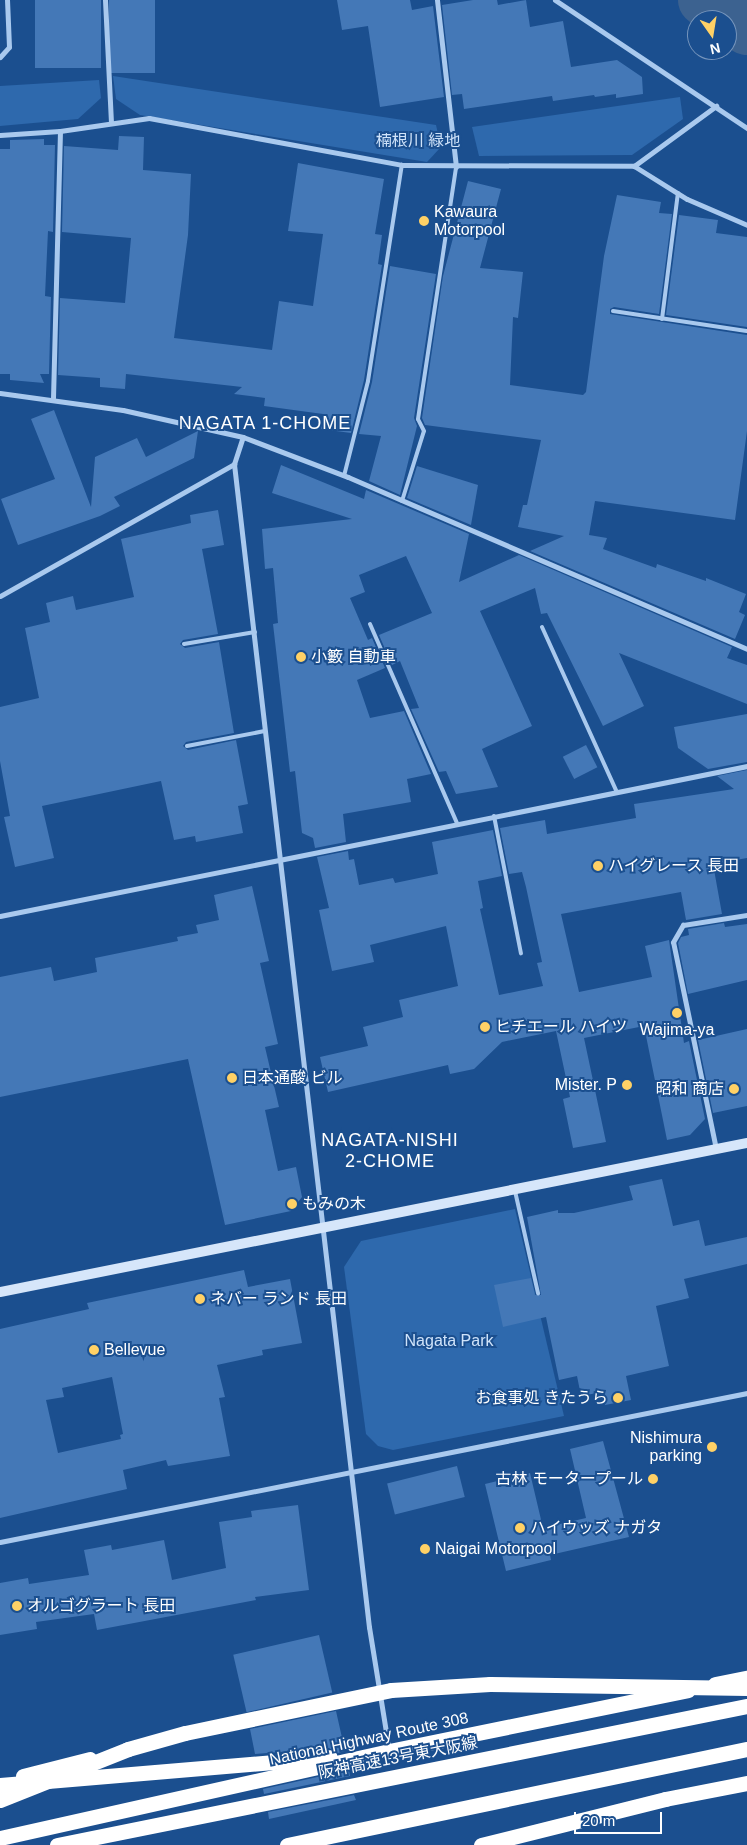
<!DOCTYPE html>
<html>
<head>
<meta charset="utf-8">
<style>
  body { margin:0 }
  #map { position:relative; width:747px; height:1845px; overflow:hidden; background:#1b4f8f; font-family:Arial,"Noto Sans JP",sans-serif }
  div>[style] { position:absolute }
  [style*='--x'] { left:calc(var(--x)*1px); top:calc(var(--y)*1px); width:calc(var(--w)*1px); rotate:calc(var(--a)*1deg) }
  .green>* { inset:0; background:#2e69ad }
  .river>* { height:52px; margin:-26px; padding:0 26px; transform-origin:26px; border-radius:26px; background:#3c6290 }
  .building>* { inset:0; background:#4478b7; transform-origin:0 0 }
  .lane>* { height:4px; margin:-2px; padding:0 2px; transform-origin:2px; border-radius:2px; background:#a9c9ee }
  .street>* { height:5px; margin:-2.5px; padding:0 2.5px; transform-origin:2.5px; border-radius:2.5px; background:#a9c9ee }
  .secondary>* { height:10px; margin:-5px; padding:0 5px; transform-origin:5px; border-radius:5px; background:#d6e6fa }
  .highway>* { height:15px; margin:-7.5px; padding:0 7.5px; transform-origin:7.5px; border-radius:7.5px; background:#fff }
  .highway-bridge>* { height:15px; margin:-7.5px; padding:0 7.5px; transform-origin:7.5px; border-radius:7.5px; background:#fff }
  .dots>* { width:14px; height:14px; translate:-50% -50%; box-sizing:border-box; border:2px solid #1b4f8f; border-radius:50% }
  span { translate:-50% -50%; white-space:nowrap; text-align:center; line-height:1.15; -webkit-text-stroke:4px #1b4f8f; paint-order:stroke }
  .park-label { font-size:16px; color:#cfe3fa }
  .poi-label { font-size:16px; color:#fff }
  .left { translate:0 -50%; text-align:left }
  .right { translate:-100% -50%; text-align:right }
  .street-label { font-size:16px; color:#fff }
  .neighbourhood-label { font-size:18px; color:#fff; letter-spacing:1px }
  .north { position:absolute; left:687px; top:10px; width:50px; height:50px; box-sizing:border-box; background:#1b4f8f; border:1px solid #7695bc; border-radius:50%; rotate:167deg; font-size:14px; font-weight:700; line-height:20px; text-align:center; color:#fff }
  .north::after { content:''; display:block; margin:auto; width:18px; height:22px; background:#ffd166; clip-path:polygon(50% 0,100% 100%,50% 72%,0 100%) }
  .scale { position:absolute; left:574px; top:1812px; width:88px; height:22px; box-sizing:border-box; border:2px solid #fff; border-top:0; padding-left:6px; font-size:15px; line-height:18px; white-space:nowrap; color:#fff; -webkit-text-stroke:4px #1b4f8f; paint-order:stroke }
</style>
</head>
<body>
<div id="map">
  <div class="green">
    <div style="clip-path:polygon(113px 76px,436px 125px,441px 147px,427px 162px,140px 115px,116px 99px)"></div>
    <div style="clip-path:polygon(99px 80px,101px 98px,78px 119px,0 126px,0 86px)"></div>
    <div style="clip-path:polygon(680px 97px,683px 119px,632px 155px,479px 156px,472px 127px)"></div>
    <div style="clip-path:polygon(515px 1209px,564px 1416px,393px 1450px,378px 1446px,366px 1434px,344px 1267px,361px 1241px)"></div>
  </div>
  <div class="river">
    <div style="--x:704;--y:0;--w:52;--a:34"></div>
  </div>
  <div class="building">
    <div style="left:35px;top:0;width:66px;height:68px"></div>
    <div style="left:109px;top:0;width:46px;height:73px"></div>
    <div style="clip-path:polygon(337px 0,410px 0,412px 10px,433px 6px,444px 97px,380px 107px,368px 26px,342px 30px)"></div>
    <div style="clip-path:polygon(473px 0,497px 0,498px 5px,526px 0,530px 27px,563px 21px,571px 67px,617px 60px,642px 77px,643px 94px,616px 98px,616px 94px,595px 97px,594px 95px,553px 101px,552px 96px,464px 109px,462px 94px,452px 95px,442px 5px)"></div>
    <div style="clip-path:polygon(119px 136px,144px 137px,143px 170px,191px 174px,188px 235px,174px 338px,272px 350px,279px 301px,313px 306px,323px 234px,288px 231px,298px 163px,384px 179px,375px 234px,382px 235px,378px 264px,382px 265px,364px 380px,351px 433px,321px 429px,323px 414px,264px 406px,265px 398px,234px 394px,242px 387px,126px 374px,125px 389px,100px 387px,100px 378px,58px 375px,60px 298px,125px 303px,131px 238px,62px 232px,64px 146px,118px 150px)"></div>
    <div style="clip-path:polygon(44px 139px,44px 145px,55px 145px,53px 232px,48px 231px,45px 296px,51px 297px,49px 374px,40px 374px,44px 383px,10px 380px,10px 374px,0 374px,0 149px,10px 149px,10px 140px)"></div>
    <div style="clip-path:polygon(468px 181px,501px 189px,480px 268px,523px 272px,518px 318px,513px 317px,510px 385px,583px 395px,586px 392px,604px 256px,617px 195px,661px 202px,659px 213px,672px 214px,659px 314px,614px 307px,610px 309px,610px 314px,747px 335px,747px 431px,735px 520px,595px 501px,589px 535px,607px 538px,603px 549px,656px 568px,657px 564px,706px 581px,706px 578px,746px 594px,739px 612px,745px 615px,735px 639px,530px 551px,564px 536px,518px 527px,523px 505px,527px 505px,541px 440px,425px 425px,422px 418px,443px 276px)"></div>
    <div style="clip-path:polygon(679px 215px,718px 220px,716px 233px,747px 237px,747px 327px,666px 315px)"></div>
    <div style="clip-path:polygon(390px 266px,436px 274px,414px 418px,417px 426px,400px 495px,369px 481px,381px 436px,359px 434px,372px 382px)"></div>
    <div style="clip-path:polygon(54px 410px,91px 507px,95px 457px,137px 438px,146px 457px,198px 431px,194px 458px,114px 497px,120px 506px,100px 516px,18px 545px,1px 499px,55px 479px,31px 419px)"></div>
    <div style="clip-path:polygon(281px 465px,364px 499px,366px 490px,469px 534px,459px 582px,519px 555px,732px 647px,727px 658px,747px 665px,747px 704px,619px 653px,644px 706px,603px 726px,547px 613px,541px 614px,535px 588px,480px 611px,532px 726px,482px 749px,498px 787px,456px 794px,446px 771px,439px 772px,411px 709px,419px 708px,400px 661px,392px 665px,379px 635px,432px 613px,406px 556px,359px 575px,365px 592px,350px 598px,368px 640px,372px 638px,385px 668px,357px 680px,370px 718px,404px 711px,431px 774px,407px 779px,411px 802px,343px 814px,346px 842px,315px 848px,313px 838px,302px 833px,295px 771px,290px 772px,273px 624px,278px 623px,273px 568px,265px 569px,262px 529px,352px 519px,272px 493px)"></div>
    <div style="clip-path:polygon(417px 466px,478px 485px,471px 525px,407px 498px)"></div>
    <div style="clip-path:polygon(218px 510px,224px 545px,202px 549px,218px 634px,183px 640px,180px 644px,185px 648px,219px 642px,234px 733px,186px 742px,183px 746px,188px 750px,236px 740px,248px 804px,238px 806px,243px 833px,196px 842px,195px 836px,174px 840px,161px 781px,42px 806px,54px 858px,15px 867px,4px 817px,10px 816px,0 761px,0 707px,39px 698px,25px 628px,50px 622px,46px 603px,73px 596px,76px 610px,134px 597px,121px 539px,191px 523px,190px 515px)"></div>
    <div style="clip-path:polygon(747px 714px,747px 762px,708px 769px,678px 748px,674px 727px)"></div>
    <div style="left:586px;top:745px;width:25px;height:26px;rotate:63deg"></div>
    <div style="clip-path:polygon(747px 770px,747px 858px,713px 864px,722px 914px,686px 920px,681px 892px,561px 914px,579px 992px,652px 977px,645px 946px,669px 940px,684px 1043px,689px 1041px,705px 1119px,690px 1135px,667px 1140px,644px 1026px,584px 1038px,606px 1142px,573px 1148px,563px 1099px,570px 1097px,556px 1031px,502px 1042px,474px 1069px,450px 1074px,448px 1065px,328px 1092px,320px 1057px,368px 1046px,363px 1027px,403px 1017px,399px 1000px,458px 986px,446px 926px,370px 945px,374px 962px,332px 971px,319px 910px,329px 908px,317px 857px,348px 851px,349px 860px,354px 859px,359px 885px,393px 878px,395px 883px,438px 874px,432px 842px,493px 830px,502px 876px,478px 881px,483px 908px,480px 909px,499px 995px,543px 986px,537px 963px,542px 962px,526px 887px,522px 872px,509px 874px,500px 828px,545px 820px,547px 834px,636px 818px,634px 804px,734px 789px,717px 776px)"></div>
    <div style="clip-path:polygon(252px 886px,269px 961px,260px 963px,278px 1044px,265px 1047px,279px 1107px,265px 1110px,278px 1171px,296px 1167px,302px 1197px,291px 1211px,225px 1225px,188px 1059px,0 1097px,0 977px,51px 967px,54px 981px,97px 972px,95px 958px,178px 941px,177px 937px,198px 933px,196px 925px,219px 920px,214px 895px)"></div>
    <div style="clip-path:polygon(724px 923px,725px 927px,747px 924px,747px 980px,688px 994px,678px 943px,681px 937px,689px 935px,688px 929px)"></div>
    <div style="clip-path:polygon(747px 1029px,747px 1106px,713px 1113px,698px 1040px)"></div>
    <div style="clip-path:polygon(662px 1179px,673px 1226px,699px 1220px,705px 1246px,747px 1237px,747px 1264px,684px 1279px,689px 1298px,656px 1306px,669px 1366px,626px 1376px,631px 1400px,605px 1405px,602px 1392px,581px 1396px,577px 1376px,559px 1380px,546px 1317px,503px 1327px,494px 1285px,531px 1278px,535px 1295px,541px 1295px,527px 1217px,558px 1210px,558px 1213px,574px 1213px,633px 1200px,629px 1186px)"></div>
    <div style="clip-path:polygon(evenodd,244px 1270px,248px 1287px,290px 1279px,302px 1343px,262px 1350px,263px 1355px,217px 1365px,225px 1397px,219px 1398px,230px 1456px,168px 1466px,166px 1460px,123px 1470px,127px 1489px,0 1518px,0 1329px,89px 1309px,87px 1303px,244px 1270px,112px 1377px,123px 1434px,120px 1435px,121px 1439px,58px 1453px,46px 1400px,64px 1397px,62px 1388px,112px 1377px)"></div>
    <div style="clip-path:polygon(603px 1441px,629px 1537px,550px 1555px,551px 1560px,506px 1571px,485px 1484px,530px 1473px,543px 1528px,586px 1518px,570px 1449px)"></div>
    <div style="left:457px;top:1466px;width:32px;height:72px;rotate:76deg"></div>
    <div style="clip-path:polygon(298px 1505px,309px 1590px,255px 1597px,256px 1600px,97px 1630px,94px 1614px,36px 1622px,37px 1629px,0 1635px,0 1583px,28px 1578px,29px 1584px,89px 1575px,84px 1550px,111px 1545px,112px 1550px,164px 1540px,172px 1580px,226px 1568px,219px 1522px,252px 1517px,251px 1511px)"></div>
    <div style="left:319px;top:1635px;width:59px;height:88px;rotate:77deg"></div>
    <div style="clip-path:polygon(336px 1711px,345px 1751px,338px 1753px,329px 1748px,255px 1754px,250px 1729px)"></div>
    <div style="clip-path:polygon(349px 1770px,350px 1776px,264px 1794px,263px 1789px)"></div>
    <div style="clip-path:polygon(354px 1795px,356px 1800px,269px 1819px,268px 1812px)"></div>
  </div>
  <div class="lane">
    <div style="--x:613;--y:311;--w:135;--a:8.5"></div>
    <div style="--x:662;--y:319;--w:127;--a:-82.8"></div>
    <div style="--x:344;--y:476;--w:98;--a:-75.8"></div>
    <div style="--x:368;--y:381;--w:219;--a:-81.1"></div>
    <div style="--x:402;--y:501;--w:73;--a:-72.6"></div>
    <div style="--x:424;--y:431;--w:13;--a:-117"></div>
    <div style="--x:418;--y:419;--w:255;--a:-81.4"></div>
    <div style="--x:370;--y:624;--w:217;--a:66.4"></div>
    <div style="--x:542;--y:627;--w:181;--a:65.6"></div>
    <div style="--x:184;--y:644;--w:72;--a:-9.6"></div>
    <div style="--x:187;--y:746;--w:79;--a:-10.9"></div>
    <div style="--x:494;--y:816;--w:140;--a:78.9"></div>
    <div style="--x:515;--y:1191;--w:105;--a:77.3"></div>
  </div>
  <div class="street">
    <div style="--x:105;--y:0;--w:122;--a:87.2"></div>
    <div style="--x:437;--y:0;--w:168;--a:83.5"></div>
    <div style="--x:555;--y:0;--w:231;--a:33.7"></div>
    <div style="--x:0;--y:57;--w:13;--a:-48"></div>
    <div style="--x:9;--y:47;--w:47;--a:-92.4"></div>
    <div style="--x:0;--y:135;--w:60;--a:-3.8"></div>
    <div style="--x:60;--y:131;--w:90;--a:-8.3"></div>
    <div style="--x:149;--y:118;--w:257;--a:10.5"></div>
    <div style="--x:402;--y:165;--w:232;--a:0.2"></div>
    <div style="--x:634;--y:166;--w:102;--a:-36.2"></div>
    <div style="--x:634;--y:166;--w:62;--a:31.9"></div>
    <div style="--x:687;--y:199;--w:65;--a:23.4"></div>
    <div style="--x:0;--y:393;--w:124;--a:7.9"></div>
    <div style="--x:123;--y:410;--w:123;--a:12.7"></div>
    <div style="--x:243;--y:437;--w:112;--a:20.9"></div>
    <div style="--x:348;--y:477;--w:434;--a:23.3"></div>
    <div style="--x:53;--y:398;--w:267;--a:-88.5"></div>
    <div style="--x:234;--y:464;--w:1171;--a:83.38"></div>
    <div style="--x:369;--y:1627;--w:125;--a:80.8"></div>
    <div style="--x:0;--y:596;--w:269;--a:-29.4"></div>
    <div style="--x:234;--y:464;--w:28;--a:-72"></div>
    <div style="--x:0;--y:916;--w:762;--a:-11.35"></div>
    <div style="--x:716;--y:1149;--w:211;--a:-101.7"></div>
    <div style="--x:673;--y:942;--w:20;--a:-60"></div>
    <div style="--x:683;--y:925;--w:65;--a:-8.9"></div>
    <div style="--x:0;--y:1542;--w:762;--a:-11.28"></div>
  </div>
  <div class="secondary">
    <div style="--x:0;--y:1292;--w:762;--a:-11.28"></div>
  </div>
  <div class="highway">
    <div style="--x:715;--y:1684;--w:33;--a:-11"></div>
    <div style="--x:23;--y:1776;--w:69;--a:-14.2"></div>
    <div style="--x:0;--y:1785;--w:331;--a:-4.8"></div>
    <div style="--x:0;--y:1838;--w:399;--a:-12.6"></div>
    <div style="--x:389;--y:1751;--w:305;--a:-11.5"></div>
    <div style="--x:57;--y:1845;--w:704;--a:-11.39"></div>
    <div style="--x:287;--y:1845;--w:470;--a:-11.8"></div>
    <div style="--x:481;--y:1845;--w:190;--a:-14"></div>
    <div style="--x:665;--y:1799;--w:84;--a:-11"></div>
  </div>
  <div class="highway-bridge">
    <div style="--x:0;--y:1800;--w:138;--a:-21.7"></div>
    <div style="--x:128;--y:1749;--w:59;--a:-15.7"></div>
    <div style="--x:185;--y:1733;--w:210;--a:-11.8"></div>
    <div style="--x:391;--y:1690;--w:99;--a:-3.5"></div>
    <div style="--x:490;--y:1684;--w:257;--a:0.9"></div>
  </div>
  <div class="dots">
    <div style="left:424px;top:221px;background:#ffd166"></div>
    <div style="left:301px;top:657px;background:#ffd166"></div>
    <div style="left:598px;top:866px;background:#ffd166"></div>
    <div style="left:677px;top:1013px;background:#ffd166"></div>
    <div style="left:485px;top:1027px;background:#ffd166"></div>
    <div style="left:232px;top:1078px;background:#ffd166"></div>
    <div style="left:627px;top:1085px;background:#ffd166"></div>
    <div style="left:734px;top:1089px;background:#ffd166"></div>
    <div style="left:292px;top:1204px;background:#ffd166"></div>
    <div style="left:200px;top:1299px;background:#ffd166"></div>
    <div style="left:94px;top:1350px;background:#ffd166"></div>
    <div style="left:618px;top:1398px;background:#ffd166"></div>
    <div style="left:712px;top:1447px;background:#ffd166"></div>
    <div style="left:653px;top:1479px;background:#ffd166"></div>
    <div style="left:520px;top:1528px;background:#ffd166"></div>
    <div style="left:425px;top:1549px;background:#ffd166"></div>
    <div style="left:17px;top:1606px;background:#ffd166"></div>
  </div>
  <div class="park-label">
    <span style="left:418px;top:141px">楠根川 緑地</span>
    <span style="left:449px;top:1341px">Nagata Park</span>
  </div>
  <div class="poi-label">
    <span class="left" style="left:434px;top:221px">Kawaura<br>Motorpool</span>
    <span class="left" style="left:311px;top:657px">小籔 自動車</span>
    <span class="left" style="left:608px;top:866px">ハイグレース 長田</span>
    <span class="left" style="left:495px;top:1027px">ヒチエール ハイツ</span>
    <span style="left:677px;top:1030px">Wajima-ya</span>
    <span class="left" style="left:242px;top:1078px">日本通酸 ビル</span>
    <span class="right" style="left:617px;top:1085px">Mister. P</span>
    <span class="right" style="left:724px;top:1089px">昭和 商店</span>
    <span class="left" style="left:302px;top:1204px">もみの木</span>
    <span class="left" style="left:210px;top:1299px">ネバー ランド 長田</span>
    <span class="left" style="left:104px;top:1350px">Bellevue</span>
    <span class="right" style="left:608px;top:1398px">お食事処 きたうら</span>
    <span class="right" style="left:702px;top:1447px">Nishimura<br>parking</span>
    <span class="right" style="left:643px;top:1479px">古林 モータープール</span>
    <span class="left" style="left:530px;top:1528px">ハイウッズ ナガタ</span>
    <span class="left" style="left:435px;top:1549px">Naigai Motorpool</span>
    <span class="left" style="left:27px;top:1606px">オルゴグラート 長田</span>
  </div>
  <div class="street-label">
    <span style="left:369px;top:1739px;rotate:-12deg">National Highway Route 308</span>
    <span style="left:398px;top:1758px;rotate:-11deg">阪神高速13号東大阪線</span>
  </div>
  <div class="neighbourhood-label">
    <span style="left:265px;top:423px">NAGATA 1-CHOME</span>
    <span style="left:390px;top:1151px">NAGATA-NISHI<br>2-CHOME</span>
  </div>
  <div class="north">N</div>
  <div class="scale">20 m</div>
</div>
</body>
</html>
